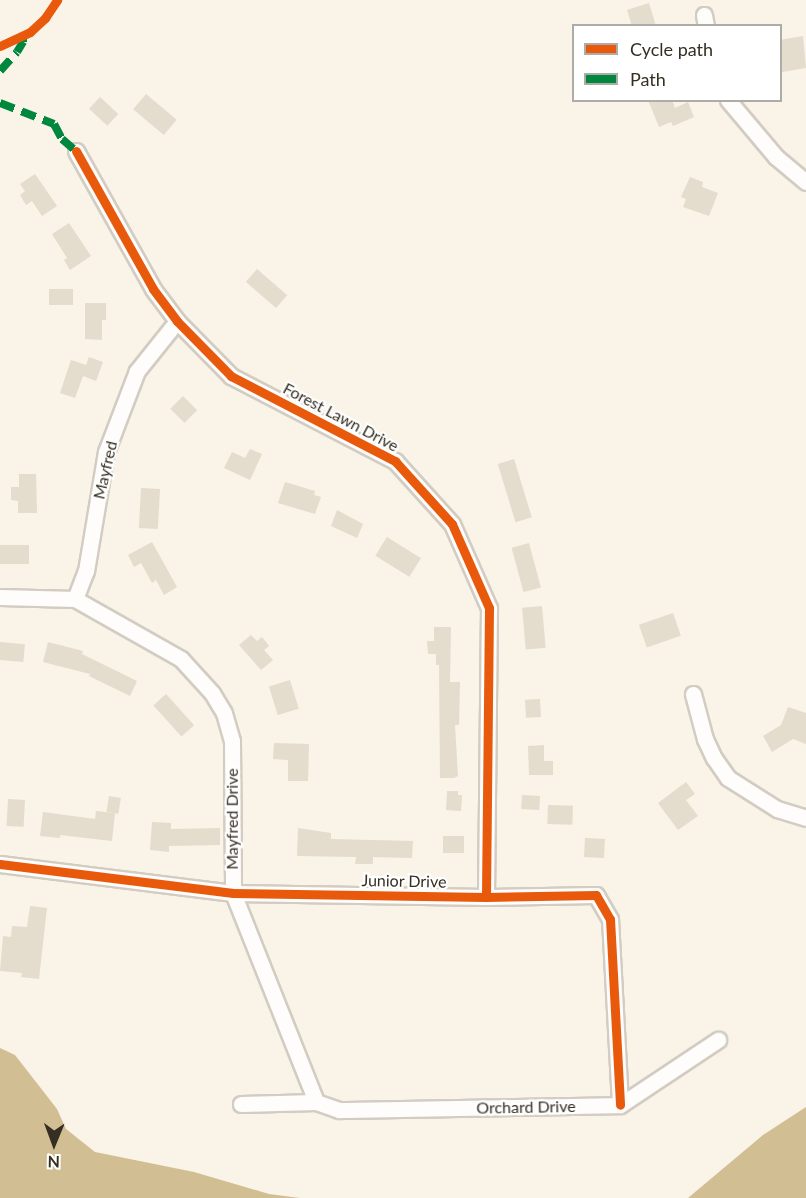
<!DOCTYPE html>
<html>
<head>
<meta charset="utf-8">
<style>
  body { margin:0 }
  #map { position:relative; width:806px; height:1198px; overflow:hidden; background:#f9f3e8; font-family:Lato,sans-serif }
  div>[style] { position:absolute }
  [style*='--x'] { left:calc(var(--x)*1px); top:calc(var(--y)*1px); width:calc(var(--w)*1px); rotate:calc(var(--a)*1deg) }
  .water>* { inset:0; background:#d1be93 }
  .building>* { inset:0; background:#e4dccc; transform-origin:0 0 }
  .roads { filter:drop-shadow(2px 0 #d2ccc2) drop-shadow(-2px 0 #d2ccc2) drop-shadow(0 2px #d2ccc2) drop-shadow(0 -2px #d2ccc2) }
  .street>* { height:15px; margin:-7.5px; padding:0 7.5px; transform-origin:7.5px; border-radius:7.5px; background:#fefdfc }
  .quiet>* { height:8px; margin-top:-4px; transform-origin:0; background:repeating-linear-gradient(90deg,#00873e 0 15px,transparent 0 23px) }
  .cycleway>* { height:9px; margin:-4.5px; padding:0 4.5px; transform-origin:4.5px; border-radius:4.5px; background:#e8590c }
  span { translate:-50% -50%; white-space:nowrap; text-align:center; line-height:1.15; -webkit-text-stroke:4.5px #fff; paint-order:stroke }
  .street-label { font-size:16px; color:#352f23 }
  .legend { position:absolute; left:572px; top:24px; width:210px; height:78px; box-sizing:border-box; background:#fff; border:2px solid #aeaca7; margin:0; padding:8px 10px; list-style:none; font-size:18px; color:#352f23 }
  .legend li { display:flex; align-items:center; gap:12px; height:30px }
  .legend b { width:30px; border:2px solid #aeaca7 }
  .north { position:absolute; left:24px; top:1114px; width:60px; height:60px; -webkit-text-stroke:4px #fff; paint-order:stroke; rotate:181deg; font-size:16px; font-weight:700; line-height:24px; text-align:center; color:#352f23 }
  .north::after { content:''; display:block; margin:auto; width:21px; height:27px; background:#352f23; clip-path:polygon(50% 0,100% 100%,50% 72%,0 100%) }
</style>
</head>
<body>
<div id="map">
  <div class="water">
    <div style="clip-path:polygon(0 1048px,15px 1055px,57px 1109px,66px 1129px,95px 1152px,194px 1172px,269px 1194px,300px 1198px,0 1198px)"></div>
    <div style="clip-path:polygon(806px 1107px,806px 1198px,688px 1198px,763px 1135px)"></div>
  </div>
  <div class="building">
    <div style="clip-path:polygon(649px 3px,656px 26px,632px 26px,627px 10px)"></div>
    <div style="clip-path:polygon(803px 36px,806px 68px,782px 72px,780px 40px)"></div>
    <div style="left:146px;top:94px;width:40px;height:20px;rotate:40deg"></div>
    <div style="left:100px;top:97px;width:25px;height:16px;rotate:43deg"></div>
    <div style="clip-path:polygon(648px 100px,672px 100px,675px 108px,688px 102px,694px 117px,673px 126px,671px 122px,659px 127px)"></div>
    <div style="clip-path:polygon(35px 174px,57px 206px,42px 216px,32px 201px,26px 205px,20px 195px,25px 191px,20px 184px)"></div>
    <div style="clip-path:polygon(690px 177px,703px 182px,702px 187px,718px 193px,709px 216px,683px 207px,686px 199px,681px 197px)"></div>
    <div style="clip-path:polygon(69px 223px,91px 256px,70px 270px,64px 260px,67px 258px,52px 234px)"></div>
    <div style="left:257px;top:269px;width:40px;height:17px;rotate:41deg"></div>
    <div style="left:49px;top:289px;width:24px;height:16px"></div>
    <div style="clip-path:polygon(85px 303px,106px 303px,106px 320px,102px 320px,102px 340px,85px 339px)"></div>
    <div style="clip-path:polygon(89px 357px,103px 362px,96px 381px,83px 376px,75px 398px,60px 393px,71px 360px,86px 365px)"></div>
    <div style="left:183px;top:396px;width:20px;height:18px;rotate:45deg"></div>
    <div style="clip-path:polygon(250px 449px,262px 454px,250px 480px,224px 468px,232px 452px,245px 458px)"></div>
    <div style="left:514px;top:459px;width:61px;height:17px;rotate:73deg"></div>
    <div style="clip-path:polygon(19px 474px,36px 474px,37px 513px,18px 513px,18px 501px,11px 500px,11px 487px,19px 487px)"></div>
    <div style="clip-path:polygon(285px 482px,315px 491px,314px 495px,321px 497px,315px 514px,278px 503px)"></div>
    <div style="left:141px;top:488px;width:19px;height:40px;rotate:3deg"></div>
    <div style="clip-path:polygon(337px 510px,363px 524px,357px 538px,331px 526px)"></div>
    <div style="left:387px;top:537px;width:40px;height:22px;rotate:32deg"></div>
    <div style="clip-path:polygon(152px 542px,177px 587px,164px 595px,156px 580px,152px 583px,141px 563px,134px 567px,128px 555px)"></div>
    <div style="left:529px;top:543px;width:46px;height:18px;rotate:75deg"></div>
    <div style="left:0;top:545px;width:29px;height:19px"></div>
    <div style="left:542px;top:606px;width:42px;height:20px;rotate:85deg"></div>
    <div style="left:673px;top:613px;width:24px;height:36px;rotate:71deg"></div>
    <div style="clip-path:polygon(434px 627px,451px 627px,450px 682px,460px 682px,459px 725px,455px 725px,458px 776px,454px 778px,440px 778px,439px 665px,436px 665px,436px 654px,428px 654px,427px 641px,434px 641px)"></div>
    <div style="clip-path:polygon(251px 635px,257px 641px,262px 637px,269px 646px,264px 650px,273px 660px,261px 670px,239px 645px)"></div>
    <div style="left:0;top:642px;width:25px;height:18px;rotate:5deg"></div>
    <div style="clip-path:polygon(48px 642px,83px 651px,82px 654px,137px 681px,130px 696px,89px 676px,90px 674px,43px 662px)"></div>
    <div style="left:290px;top:680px;width:30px;height:22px;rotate:73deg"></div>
    <div style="left:166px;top:694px;width:42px;height:17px;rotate:48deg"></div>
    <div style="left:540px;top:699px;width:18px;height:15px;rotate:87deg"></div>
    <div style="clip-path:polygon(788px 707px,806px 713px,806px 744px,793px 739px,772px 752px,763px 736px,781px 725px)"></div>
    <div style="clip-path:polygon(274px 743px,309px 744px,308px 781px,288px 781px,288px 760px,273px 759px)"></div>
    <div style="clip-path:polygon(544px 745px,544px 761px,553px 761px,553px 775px,529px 775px,528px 746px)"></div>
    <div style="clip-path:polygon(686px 782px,695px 794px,686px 800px,698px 816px,678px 830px,658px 803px)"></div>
    <div style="clip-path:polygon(447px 791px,458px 791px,458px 795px,462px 795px,461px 811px,446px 810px)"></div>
    <div style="left:522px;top:795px;width:18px;height:14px;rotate:3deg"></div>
    <div style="left:109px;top:796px;width:12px;height:16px;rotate:9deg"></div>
    <div style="left:8px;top:799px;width:17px;height:27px;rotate:3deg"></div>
    <div style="left:548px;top:805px;width:25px;height:19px;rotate:2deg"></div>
    <div style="clip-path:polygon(96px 811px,115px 813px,112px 841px,60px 835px,60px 838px,40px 836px,43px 812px,95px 819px)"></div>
    <div style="clip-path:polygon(152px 822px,171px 823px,171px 829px,220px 828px,220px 845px,169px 846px,169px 852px,150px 850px)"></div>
    <div style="clip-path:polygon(298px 828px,331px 833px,331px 839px,413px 841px,412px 858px,373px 857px,373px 864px,355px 864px,356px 857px,297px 856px)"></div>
    <div style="left:443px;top:836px;width:21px;height:17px"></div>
    <div style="left:585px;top:838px;width:20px;height:19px;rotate:3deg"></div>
    <div style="clip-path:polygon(30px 906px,47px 908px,39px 979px,21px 977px,22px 973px,0 971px,3px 936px,11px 937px,12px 926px,27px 927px)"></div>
  </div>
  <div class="roads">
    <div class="street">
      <div style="--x:704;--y:15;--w:11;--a:80"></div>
      <div style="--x:728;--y:100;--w:75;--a:49.9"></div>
      <div style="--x:776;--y:157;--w:39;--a:40"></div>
      <div style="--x:76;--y:151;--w:158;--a:60.8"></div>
      <div style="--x:153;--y:289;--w:40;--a:53"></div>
      <div style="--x:177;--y:321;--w:77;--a:45.5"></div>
      <div style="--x:231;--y:376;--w:185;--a:27.4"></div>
      <div style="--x:395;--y:461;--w:85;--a:47.9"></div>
      <div style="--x:452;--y:524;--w:92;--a:66.2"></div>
      <div style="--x:489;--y:608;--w:289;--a:90.6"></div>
      <div style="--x:0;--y:597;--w:75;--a:1.5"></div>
      <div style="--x:75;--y:599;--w:122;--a:29.5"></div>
      <div style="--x:181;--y:659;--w:46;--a:47.6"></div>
      <div style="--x:212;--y:693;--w:23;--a:59"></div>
      <div style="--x:224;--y:713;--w:29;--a:74"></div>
      <div style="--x:232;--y:741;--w:152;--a:89.6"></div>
      <div style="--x:233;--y:893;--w:225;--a:68.3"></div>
      <div style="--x:75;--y:599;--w:30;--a:-69"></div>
      <div style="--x:86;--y:571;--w:121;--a:-80.5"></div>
      <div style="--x:106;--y:452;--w:87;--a:-69.1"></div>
      <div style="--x:137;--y:371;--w:64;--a:-51.3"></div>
      <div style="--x:693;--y:694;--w:47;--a:75.1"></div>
      <div style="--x:705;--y:739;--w:21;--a:65"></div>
      <div style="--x:714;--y:758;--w:24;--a:55"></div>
      <div style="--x:728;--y:778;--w:58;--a:32.3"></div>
      <div style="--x:777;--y:809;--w:30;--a:17"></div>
      <div style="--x:0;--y:864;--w:235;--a:7.1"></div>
      <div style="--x:233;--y:893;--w:253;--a:0.9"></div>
      <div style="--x:486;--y:897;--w:110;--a:-1"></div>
      <div style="--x:596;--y:895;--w:28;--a:60"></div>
      <div style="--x:610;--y:919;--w:186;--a:86.9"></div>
      <div style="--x:241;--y:1104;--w:75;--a:-1.5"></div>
      <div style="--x:316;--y:1102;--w:24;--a:19"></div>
      <div style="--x:339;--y:1110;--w:281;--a:-1"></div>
      <div style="--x:620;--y:1105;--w:118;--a:-33.6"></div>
    </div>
  </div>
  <div class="quiet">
    <div style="--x:0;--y:71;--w:25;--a:-48"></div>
    <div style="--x:17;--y:52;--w:12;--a:-59"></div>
    <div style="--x:23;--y:42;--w:6;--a:-90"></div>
    <div style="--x:0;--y:103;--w:58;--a:21.3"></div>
    <div style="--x:54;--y:124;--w:17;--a:62"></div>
    <div style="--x:62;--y:139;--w:18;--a:41"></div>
  </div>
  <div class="cycleway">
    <div style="--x:0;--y:46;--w:33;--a:-25"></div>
    <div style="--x:30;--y:32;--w:21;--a:-43"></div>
    <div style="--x:45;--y:18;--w:22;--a:-56"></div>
    <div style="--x:76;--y:151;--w:158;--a:60.8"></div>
    <div style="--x:153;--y:289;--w:40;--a:53"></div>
    <div style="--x:177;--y:321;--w:77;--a:45.5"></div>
    <div style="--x:231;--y:376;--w:185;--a:27.4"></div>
    <div style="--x:395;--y:461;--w:85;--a:47.9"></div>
    <div style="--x:452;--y:524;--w:92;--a:66.2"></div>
    <div style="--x:489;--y:608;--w:289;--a:90.6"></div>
    <div style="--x:0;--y:864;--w:235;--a:7.1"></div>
    <div style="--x:233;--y:893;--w:253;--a:0.9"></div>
    <div style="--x:486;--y:897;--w:110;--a:-1"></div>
    <div style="--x:596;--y:895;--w:28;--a:60"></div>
    <div style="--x:610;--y:919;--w:186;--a:86.9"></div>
  </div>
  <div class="street-label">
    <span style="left:341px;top:417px;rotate:28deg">Forest Lawn Drive</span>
    <span style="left:105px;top:470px;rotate:-77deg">Mayfred</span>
    <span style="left:232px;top:819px;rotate:-90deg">Mayfred Drive</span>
    <span style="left:404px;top:881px;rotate:1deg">Junior Drive</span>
    <span style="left:526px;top:1107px;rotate:-1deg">Orchard Drive</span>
  </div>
  <ul class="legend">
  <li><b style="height:8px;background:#e8590c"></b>Cycle path</li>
  <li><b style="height:8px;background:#00873e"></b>Path</li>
  </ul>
  <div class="north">N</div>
</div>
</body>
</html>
